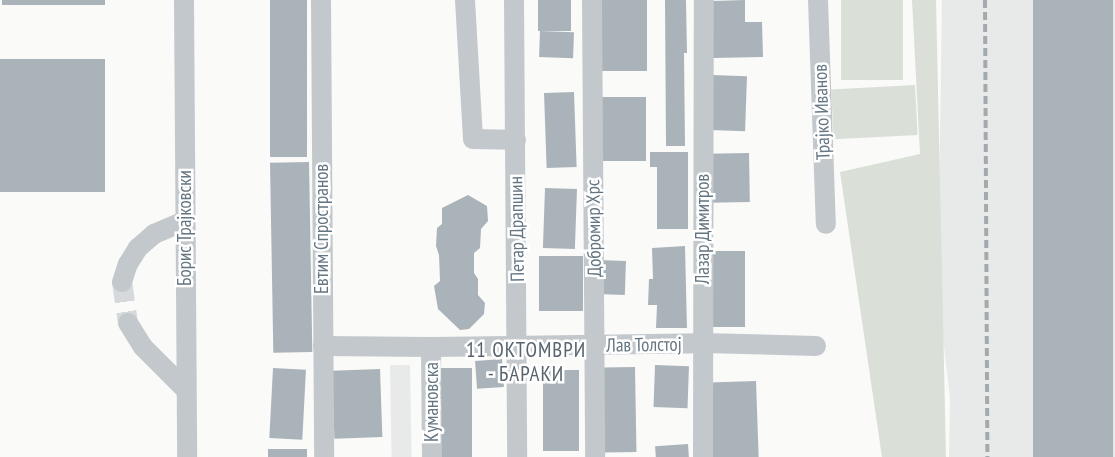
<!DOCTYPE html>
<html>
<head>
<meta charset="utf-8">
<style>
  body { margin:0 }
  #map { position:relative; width:1115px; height:457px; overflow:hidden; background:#fafaf8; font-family:"PT Sans Narrow",sans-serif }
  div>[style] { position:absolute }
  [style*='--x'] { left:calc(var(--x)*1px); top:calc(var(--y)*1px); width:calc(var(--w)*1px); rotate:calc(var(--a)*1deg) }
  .built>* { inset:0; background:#e8e9e9; transform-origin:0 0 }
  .green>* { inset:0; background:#dadfd7; transform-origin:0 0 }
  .building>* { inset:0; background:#aab3b9; transform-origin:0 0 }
  .minor-tunnel>* { height:20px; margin-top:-10px; transform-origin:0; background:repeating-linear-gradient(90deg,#d5d9db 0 20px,transparent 0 30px) }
  .minor>* { height:20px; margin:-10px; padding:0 10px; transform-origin:10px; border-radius:10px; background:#c3c8cc }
  .rail>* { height:4px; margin-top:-2px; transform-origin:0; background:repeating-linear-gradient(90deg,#a2aab0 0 8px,transparent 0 12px) }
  span { translate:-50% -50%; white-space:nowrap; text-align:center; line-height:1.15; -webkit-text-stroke:5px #fff; paint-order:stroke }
  .street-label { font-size:19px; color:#657683 }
  .quarter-label { font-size:21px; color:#57646e; letter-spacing:1px }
</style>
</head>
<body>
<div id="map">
  <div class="built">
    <div style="clip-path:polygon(942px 0,1115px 0,1115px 457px,949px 457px,950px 399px,941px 320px,938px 275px)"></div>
    <div style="left:410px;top:365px;width:92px;height:20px;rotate:89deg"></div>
  </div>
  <div class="green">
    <div style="left:841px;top:0;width:62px;height:80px"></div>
    <div style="clip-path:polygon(912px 0,936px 0,946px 457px,882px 457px,840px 172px,920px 154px)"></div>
    <div style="left:915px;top:85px;width:50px;height:84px;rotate:87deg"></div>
  </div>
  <div class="building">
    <div style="left:2px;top:0;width:103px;height:5px"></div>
    <div style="left:270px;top:0;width:37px;height:157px"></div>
    <div style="left:538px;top:0;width:33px;height:31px"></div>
    <div style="left:601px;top:0;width:46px;height:71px"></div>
    <div style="clip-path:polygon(665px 0,686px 0,687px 53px,684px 53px,685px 146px,666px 146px)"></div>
    <div style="clip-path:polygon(745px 0,745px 22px,762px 22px,763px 57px,713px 58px,712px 1px)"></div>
    <div style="left:1033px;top:0;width:80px;height:457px"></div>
    <div style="left:540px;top:31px;width:34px;height:26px;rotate:2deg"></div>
    <div style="left:0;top:59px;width:105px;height:133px"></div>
    <div style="left:712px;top:75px;width:35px;height:55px;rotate:2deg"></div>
    <div style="left:574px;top:92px;width:75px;height:30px;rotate:88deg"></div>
    <div style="left:600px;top:97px;width:46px;height:64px"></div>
    <div style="clip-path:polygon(650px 152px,688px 152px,688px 229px,657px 229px,657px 167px,650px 167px)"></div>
    <div style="left:749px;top:153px;width:49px;height:41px;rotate:89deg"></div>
    <div style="left:309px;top:162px;width:190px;height:39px;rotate:89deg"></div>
    <div style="left:545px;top:188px;width:32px;height:60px;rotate:2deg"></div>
    <div style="clip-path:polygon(468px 195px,487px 206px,488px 221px,481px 229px,480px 248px,474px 253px,474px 273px,478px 279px,478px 295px,485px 303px,484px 314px,469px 329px,460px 330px,438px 309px,434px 286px,440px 281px,439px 255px,436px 246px,437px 228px,442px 224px,442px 208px)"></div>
    <div style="clip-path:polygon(685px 246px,687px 328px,656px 328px,657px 305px,648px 305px,649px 279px,653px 279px,652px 248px)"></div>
    <div style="left:710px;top:251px;width:35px;height:76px"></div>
    <div style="left:539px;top:256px;width:44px;height:55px"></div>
    <div style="left:598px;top:260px;width:28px;height:34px;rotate:2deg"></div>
    <div style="left:502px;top:359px;width:28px;height:27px;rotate:86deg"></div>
    <div style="left:655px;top:365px;width:34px;height:42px;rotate:2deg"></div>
    <div style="left:635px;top:367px;width:85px;height:33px;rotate:89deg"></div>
    <div style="left:273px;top:368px;width:33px;height:70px;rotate:3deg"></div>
    <div style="left:437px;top:368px;width:35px;height:89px"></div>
    <div style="left:380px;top:369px;width:68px;height:48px;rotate:88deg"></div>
    <div style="left:579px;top:370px;width:81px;height:36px;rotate:90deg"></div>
    <div style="left:756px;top:381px;width:76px;height:46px;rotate:88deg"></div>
    <div style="left:688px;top:444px;width:13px;height:33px;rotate:86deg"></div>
    <div style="left:307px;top:449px;width:8px;height:39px;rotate:90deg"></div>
  </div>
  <div class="minor-tunnel">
    <div style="--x:122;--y:282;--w:41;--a:81.7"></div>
  </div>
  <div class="minor">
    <div style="--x:184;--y:0;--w:457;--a:89.6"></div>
    <div style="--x:321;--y:0;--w:457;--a:89.6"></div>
    <div style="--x:465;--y:0;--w:139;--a:86.7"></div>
    <div style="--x:473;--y:139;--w:43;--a:1.3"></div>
    <div style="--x:514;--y:0;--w:457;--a:89.6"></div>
    <div style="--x:592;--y:0;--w:457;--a:89.6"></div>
    <div style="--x:818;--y:0;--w:224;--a:88"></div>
    <div style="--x:122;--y:282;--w:19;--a:-72"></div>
    <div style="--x:128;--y:264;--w:19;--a:-58"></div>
    <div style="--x:138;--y:248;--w:21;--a:-41"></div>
    <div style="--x:154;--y:234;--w:34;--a:-23"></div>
    <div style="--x:128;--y:323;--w:28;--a:58"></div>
    <div style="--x:143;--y:347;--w:61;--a:45"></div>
    <div style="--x:323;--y:346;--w:108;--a:0.5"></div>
    <div style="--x:431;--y:347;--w:272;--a:-0.8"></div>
    <div style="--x:703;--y:343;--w:113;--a:1.5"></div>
    <div style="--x:431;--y:347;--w:110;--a:89.5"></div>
    <div style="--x:703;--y:457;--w:457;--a:-89.9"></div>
  </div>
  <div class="rail">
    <div style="--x:985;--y:0;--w:457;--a:89.7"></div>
  </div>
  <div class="street-label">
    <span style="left:822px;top:112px;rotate:-92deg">Трајко Иванов</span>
    <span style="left:185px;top:228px;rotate:-90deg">Борис Трајковски</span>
    <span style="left:594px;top:228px;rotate:-91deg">Добромир Хрс</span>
    <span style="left:322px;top:229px;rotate:-90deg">Евтим Спространов</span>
    <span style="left:517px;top:229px;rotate:-91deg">Петар Драпшин</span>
    <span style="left:703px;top:229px;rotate:-90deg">Лазар Димитров</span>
    <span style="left:644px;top:345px;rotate:-1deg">Лав Толстој</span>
    <span style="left:432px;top:402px;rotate:-90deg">Кумановска</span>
  </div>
  <div class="quarter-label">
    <span style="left:526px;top:362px">11 ОКТОМВРИ<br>- БАРАКИ</span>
  </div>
</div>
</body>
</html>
